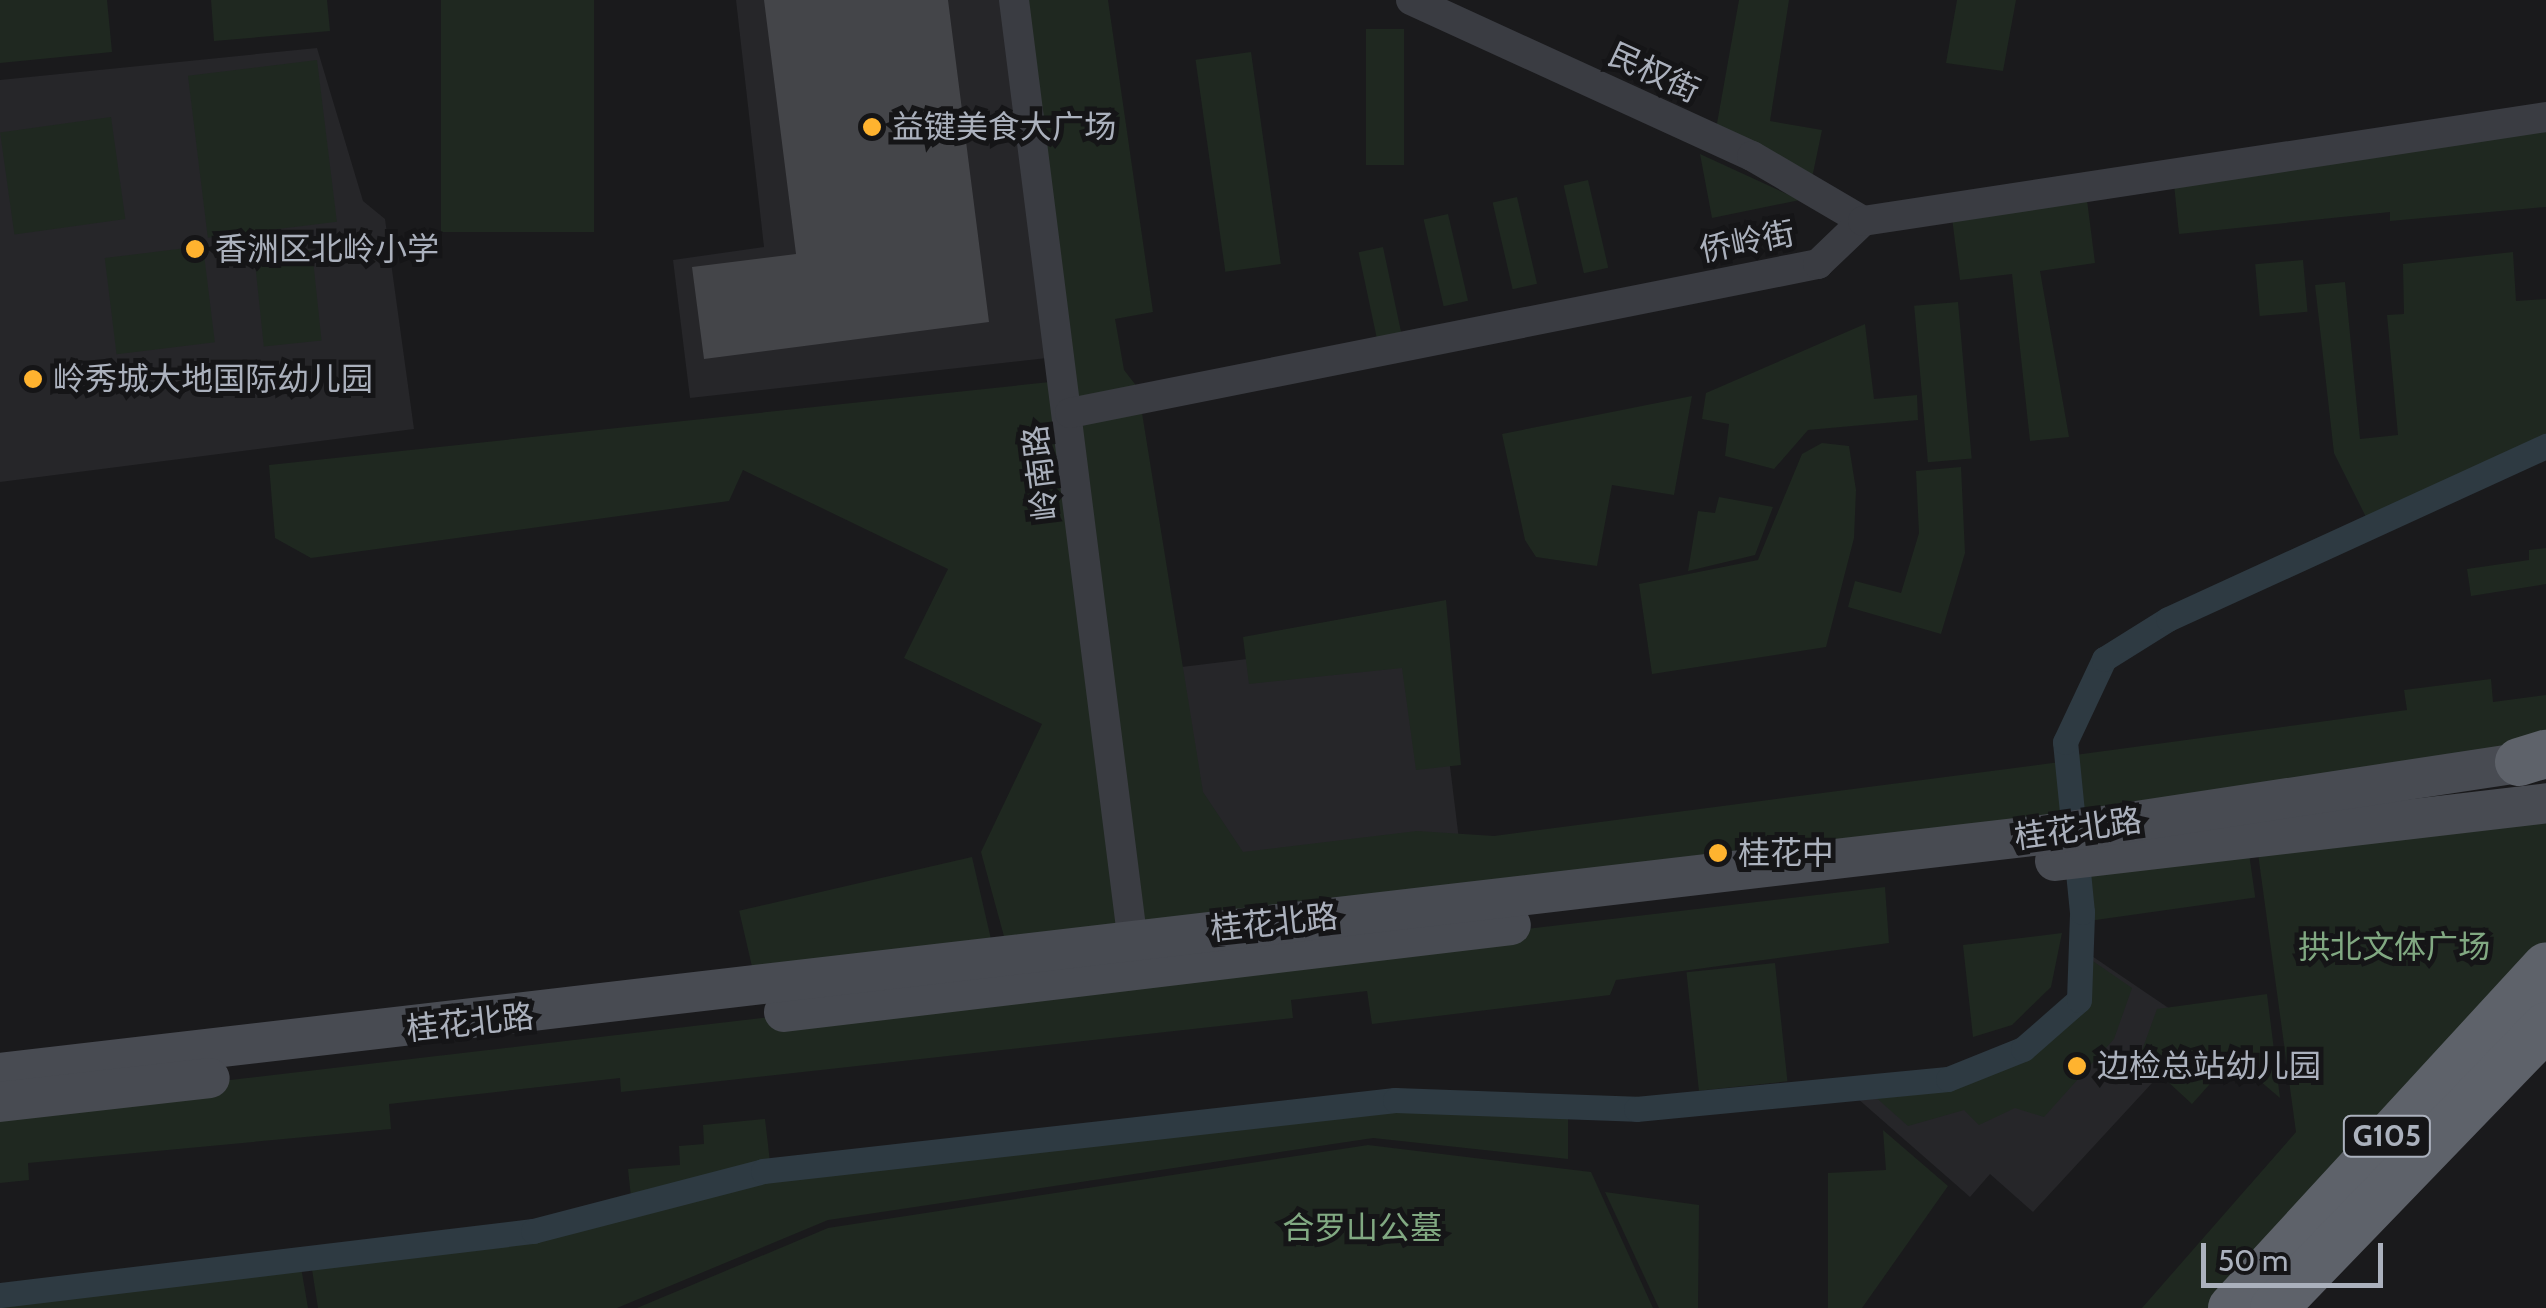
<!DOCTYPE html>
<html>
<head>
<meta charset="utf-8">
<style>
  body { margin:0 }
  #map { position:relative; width:2546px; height:1308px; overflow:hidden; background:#1a1a1c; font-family:Cabin,"Noto Sans SC",sans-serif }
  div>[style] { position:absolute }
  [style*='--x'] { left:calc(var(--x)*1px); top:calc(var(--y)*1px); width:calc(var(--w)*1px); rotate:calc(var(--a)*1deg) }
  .built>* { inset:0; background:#262629; transform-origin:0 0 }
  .green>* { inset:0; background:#1f2820; transform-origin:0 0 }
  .canal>* { height:25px; margin:-12.5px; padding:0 12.5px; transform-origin:12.5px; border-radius:12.5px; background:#2e3a42 }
  .building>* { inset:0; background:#444549 }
  .minor>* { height:30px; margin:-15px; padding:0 15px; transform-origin:15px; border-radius:15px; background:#3a3c42 }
  .secondary>* { height:40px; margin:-20px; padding:0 20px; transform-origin:20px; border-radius:20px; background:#484b52 }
  .trunk>* { height:48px; margin:-24px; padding:0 24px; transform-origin:24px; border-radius:24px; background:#5e626a }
  .dots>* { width:28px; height:28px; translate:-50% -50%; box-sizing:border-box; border:5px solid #151517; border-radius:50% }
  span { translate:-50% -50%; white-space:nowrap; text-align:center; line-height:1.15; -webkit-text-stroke:10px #151517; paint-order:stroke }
  .shield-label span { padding:2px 8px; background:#151517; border:2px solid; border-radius:8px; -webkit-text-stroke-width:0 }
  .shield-label { font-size:30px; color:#abb1bd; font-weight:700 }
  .street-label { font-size:32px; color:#abb1bd }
  .poi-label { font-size:32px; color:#abb1bd }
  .left { translate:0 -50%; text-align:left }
  .park-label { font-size:32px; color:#81a982 }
  .scale { position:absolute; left:2201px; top:1243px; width:182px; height:45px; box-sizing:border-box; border:5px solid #abb1bd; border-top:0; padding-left:12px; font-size:30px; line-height:35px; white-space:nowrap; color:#abb1bd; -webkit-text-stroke:8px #151517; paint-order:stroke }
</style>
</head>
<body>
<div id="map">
  <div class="built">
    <div style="clip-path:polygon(736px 0,1008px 0,1056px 357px,690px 398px,673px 260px,764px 247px)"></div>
    <div style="clip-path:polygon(317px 48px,363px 201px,385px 219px,414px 429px,0 482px,0 80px)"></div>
    <div style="left:1434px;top:636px;width:265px;height:333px;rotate:83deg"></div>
    <div style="clip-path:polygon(2083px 950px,2201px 1030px,2033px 1212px,1990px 1174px,1970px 1197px,1849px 1091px,1947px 1081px,2025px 1051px,2079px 1001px)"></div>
  </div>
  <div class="green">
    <div style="clip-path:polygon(0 0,107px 0,112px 52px,0 63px)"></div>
    <div style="clip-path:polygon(211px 0,327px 0,330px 31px,214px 41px)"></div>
    <div style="left:441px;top:0;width:153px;height:232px"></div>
    <div style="clip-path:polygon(1019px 0,1108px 0,1153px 312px,1115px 319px,1124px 370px,1138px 388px,1203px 792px,1243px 852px,1417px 831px,1494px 836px,2060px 762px,2066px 825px,1139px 931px)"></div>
    <div style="clip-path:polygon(1739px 0,1789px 0,1770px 121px,1822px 130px,1812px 178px,1716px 129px)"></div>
    <div style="clip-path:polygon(1957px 0,2016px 0,2003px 71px,1946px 63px)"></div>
    <div style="left:1366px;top:29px;width:38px;height:136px"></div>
    <div style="left:1251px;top:52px;width:214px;height:56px;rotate:82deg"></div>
    <div style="left:317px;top:60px;width:163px;height:130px;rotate:83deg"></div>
    <div style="left:111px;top:117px;width:103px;height:112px;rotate:82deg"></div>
    <div style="clip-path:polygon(2546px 129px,2546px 207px,2390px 221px,2390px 212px,2179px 234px,2174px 184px)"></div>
    <div style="clip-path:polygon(1700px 154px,1800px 200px,1712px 218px)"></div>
    <div style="left:1588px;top:180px;width:90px;height:25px;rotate:77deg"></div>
    <div style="left:1517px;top:197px;width:89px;height:25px;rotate:77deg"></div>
    <div style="clip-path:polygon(2087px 200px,2095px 263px,2040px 271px,2069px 437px,2030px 441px,2012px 274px,1960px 280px,1952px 218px)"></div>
    <div style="left:1448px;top:214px;width:89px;height:25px;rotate:77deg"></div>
    <div style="left:203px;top:246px;width:97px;height:99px;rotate:83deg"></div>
    <div style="left:1383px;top:247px;width:90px;height:25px;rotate:78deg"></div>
    <div style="left:312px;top:250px;width:91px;height:58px;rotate:84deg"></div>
    <div style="clip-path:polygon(2513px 252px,2516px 301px,2546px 299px,2546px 434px,2366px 517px,2334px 453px,2315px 285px,2345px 282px,2360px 439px,2398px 435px,2387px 315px,2404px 314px,2403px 264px)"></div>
    <div style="left:2303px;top:260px;width:52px;height:48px;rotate:85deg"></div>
    <div style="left:1958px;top:302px;width:157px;height:44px;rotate:85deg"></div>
    <div style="clip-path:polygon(1865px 324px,1874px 399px,1917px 395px,1918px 420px,1808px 430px,1774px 469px,1725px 456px,1729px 424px,1702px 419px,1706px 393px)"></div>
    <div style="clip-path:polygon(1050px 382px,1117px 925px,1005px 940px,981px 852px,1042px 724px,904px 658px,948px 569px,743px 470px,729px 501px,311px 558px,275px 538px,269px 465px)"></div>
    <div style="clip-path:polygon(1692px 396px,1674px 495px,1612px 485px,1597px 566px,1536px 557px,1525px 540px,1502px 434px)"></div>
    <div style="clip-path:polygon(1822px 443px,1849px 446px,1856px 490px,1854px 538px,1826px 647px,1652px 674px,1639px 584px,1758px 560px,1802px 454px)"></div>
    <div style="clip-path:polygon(1961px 467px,1965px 553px,1941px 634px,1848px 607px,1855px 581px,1901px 593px,1919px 533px,1916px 471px)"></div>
    <div style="clip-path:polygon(1719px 497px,1773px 507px,1755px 555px,1688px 571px,1698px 511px,1715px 513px)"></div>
    <div style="clip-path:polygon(2546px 548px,2546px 584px,2471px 596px,2467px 569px,2529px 560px,2529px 550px)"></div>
    <div style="clip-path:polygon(1446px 600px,1461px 765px,1416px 770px,1402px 668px,1249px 684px,1243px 637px)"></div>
    <div style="clip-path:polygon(2491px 679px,2493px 702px,2546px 695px,2546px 744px,2082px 821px,2075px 755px,2407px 710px,2404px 690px)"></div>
    <div style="clip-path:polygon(2546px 807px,2546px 962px,2225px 1308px,2142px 1308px,2296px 1132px,2256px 839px)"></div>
    <div style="left:2248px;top:846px;width:52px;height:163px;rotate:82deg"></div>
    <div style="left:972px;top:857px;width:85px;height:239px;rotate:77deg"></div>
    <div style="clip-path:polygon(1885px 887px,1889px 943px,1616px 980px,1610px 995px,1372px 1024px,1367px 991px,1291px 1000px,1293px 1018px,621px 1092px,620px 1078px,389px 1104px,391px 1129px,28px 1163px,29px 1180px,0 1183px,0 1107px)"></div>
    <div style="clip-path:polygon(2062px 933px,2051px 987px,2012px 1025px,1973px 1037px,1963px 945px)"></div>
    <div style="clip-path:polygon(2087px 957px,2132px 988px,2114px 1039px,2044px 1117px,2015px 1108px,1979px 1125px,1964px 1110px,1908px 1126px,1872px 1094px,1947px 1085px,2028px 1054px,2084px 1003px)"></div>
    <div style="left:1775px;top:963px;width:119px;height:89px;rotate:84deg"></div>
    <div style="clip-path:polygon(2267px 994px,2280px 1098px,2233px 1058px,2192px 1104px,2140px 1056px,2157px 1009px)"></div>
    <div style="clip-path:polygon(1399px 1103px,1568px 1112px,1568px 1159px,1373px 1138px,828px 1220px,617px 1308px,318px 1308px,311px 1263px,528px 1237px,760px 1175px)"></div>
    <div style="clip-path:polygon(765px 1119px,770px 1162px,631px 1197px,628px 1169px,680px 1165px,679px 1146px,704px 1144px,703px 1125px)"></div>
    <div style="clip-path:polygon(1883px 1130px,1948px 1186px,1862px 1308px,1828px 1308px,1828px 1173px,1886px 1170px)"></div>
    <div style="clip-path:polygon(1368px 1145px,1591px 1172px,1653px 1308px,637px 1308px,828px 1228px)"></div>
    <div style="clip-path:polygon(1605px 1192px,1699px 1205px,1698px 1308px,1659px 1308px)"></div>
    <div style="clip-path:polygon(301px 1267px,308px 1308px,0 1308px,0 1303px)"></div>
  </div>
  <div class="canal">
    <div style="--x:0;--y:1295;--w:537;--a:-6.85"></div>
    <div style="--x:533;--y:1231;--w:238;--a:-14.6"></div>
    <div style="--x:763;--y:1171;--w:636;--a:-6.41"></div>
    <div style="--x:1395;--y:1100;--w:241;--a:2.1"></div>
    <div style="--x:1636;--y:1109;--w:313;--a:-5.5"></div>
    <div style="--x:1948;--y:1079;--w:81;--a:-21.8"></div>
    <div style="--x:2023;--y:1049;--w:74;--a:-41.2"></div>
    <div style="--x:2079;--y:1000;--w:88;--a:-88"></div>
    <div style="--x:2082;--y:912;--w:171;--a:-95.7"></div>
    <div style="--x:2065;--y:742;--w:92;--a:-64.8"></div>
    <div style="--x:2104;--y:659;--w:75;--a:-32"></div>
    <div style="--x:2168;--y:619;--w:416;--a:-24.6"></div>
  </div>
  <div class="building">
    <div style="clip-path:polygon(764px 0,948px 0,989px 322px,704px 359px,692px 267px,796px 254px)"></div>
  </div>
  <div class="minor">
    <div style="--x:1014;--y:0;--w:967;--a:82.81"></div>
    <div style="--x:1411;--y:0;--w:375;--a:24.6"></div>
    <div style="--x:1752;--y:156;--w:129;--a:30.4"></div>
    <div style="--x:1070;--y:413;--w:763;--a:-11.27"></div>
    <div style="--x:1818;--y:264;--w:62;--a:-43.7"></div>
    <div style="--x:1863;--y:221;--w:691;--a:-8.66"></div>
  </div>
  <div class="secondary">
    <div style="--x:2055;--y:861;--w:494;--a:-6.7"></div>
    <div style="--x:784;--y:1012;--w:732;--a:-6.82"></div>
    <div style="--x:0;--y:1073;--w:2065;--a:-6.65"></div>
    <div style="--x:2051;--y:834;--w:501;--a:-8.62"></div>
    <div style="--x:0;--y:1102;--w:211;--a:-6.5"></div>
  </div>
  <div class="trunk">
    <div style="--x:2519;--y:762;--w:28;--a:-17"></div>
    <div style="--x:2232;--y:1308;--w:464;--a:-47.4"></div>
    <div style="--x:2274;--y:1308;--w:392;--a:-46"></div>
  </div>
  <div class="dots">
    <div style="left:872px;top:127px;background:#ffb32f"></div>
    <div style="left:195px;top:249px;background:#ffb32f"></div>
    <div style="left:33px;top:379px;background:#ffb32f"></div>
    <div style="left:1718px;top:853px;background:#ffb32f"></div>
    <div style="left:2077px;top:1066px;background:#ffb32f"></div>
  </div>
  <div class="shield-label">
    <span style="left:2387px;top:1136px">G105</span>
  </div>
  <div class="street-label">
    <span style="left:1654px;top:73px;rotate:25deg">民权街</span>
    <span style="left:1747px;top:242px;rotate:-11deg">侨岭街</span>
    <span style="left:1041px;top:473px;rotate:-97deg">岭南路</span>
    <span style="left:2078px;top:829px;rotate:-8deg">桂花北路</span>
    <span style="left:1274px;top:923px;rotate:-6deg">桂花北路</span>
    <span style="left:470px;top:1023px;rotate:-6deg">桂花北路</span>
  </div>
  <div class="poi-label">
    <span class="left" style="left:892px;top:127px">益键美食大广场</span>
    <span class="left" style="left:215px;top:249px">香洲区北岭小学</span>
    <span class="left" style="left:53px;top:379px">岭秀城大地国际幼儿园</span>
    <span class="left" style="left:1738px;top:853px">桂花中</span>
    <span class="left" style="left:2097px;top:1066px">边检总站幼儿园</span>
  </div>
  <div class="park-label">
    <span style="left:2394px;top:947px">拱北文体广场</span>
    <span style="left:1362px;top:1228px">合罗山公墓</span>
  </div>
  <div class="scale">50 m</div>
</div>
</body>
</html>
